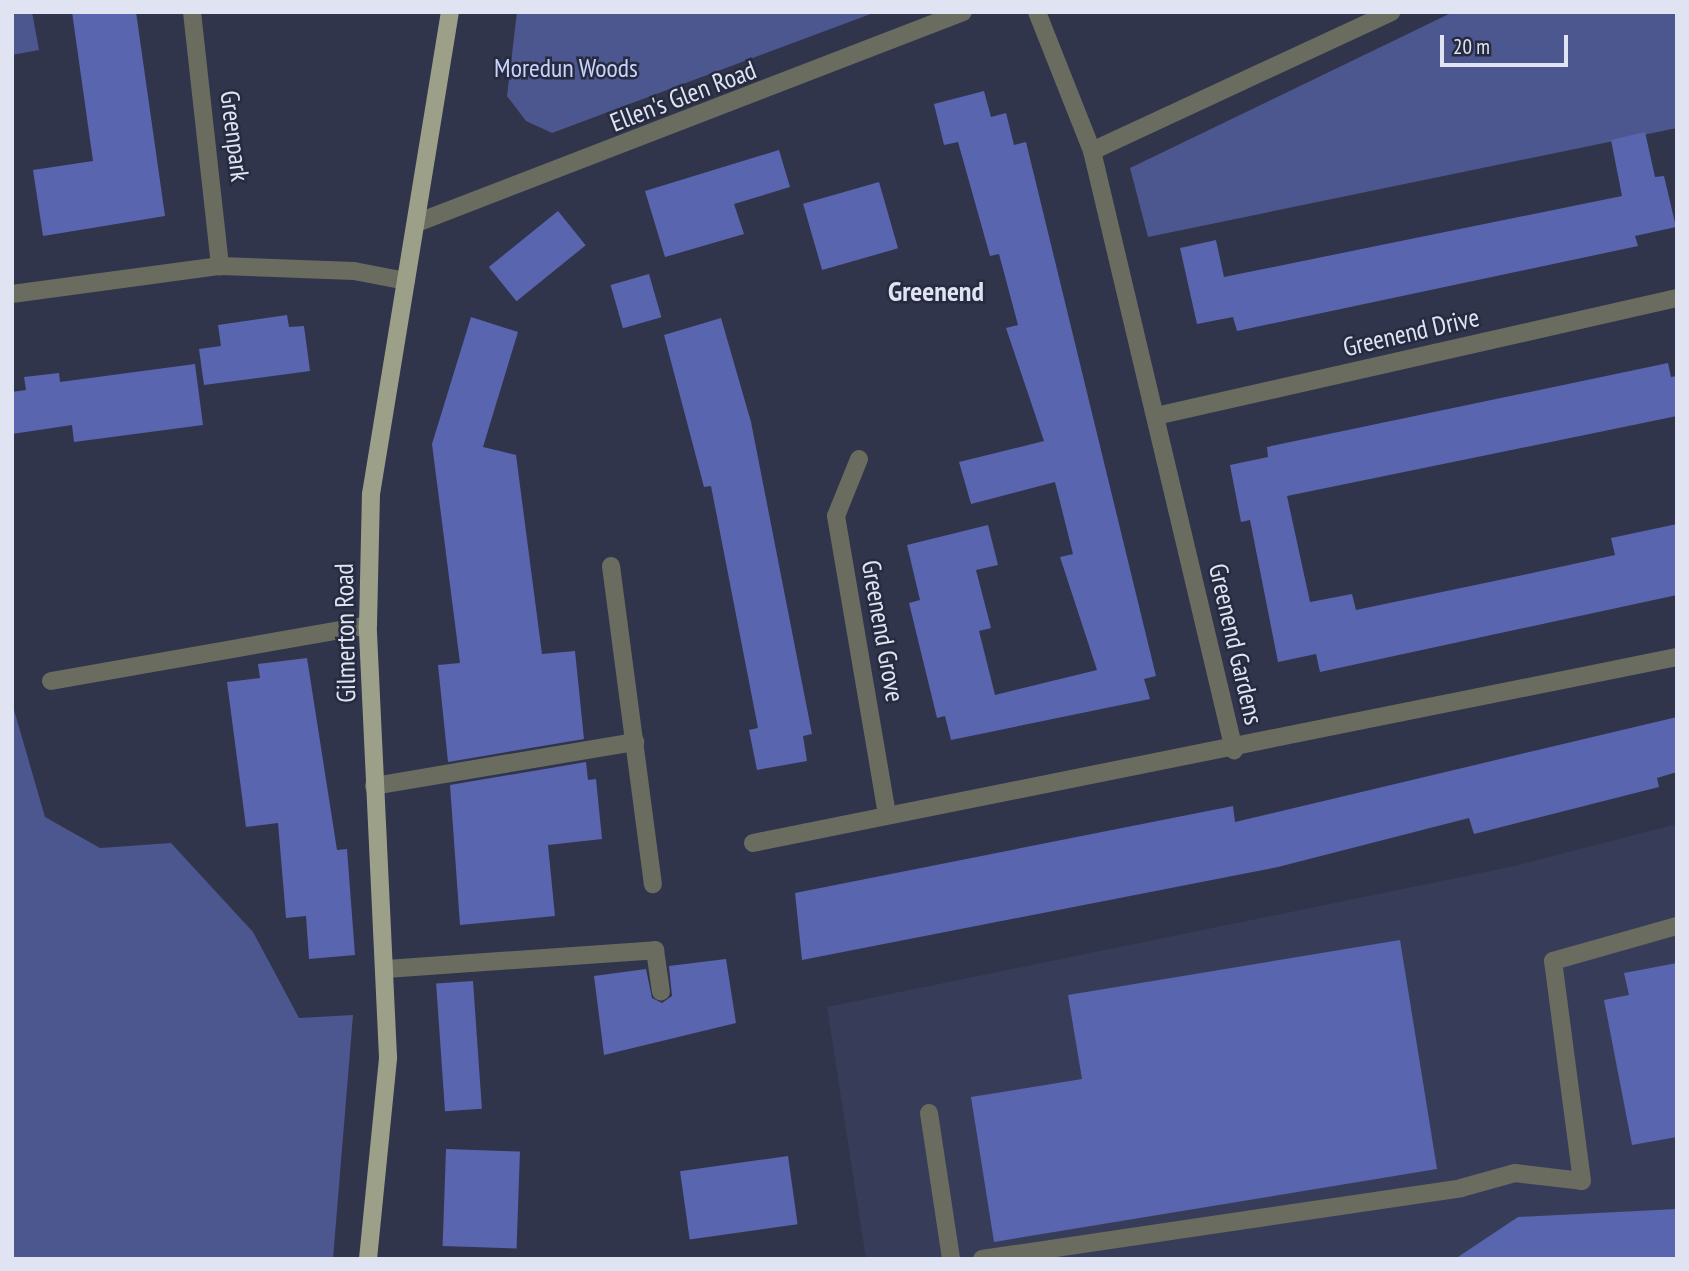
<!DOCTYPE html>
<html>
<head>
<meta charset="utf-8">
<style>
  body { margin:0 }
  #map { position:relative; width:1689px; height:1271px; overflow:hidden; background:#30354b; font-family:"PT Sans Narrow",sans-serif }
  div>[style] { position:absolute }
  [style*='--x'] { left:calc(var(--x)*1px); top:calc(var(--y)*1px); width:calc(var(--w)*1px); rotate:calc(var(--a)*1deg) }
  .built>* { inset:0; background:#373d59 }
  .green>* { inset:0; background:#4c568f }
  .building>* { inset:0; background:#5965af; transform-origin:0 0 }
  .service>* { height:18px; margin:-9px; padding:0 9px; transform-origin:9px; border-radius:9px; background:#6a6c60 }
  .minor>* { height:18px; margin:-9px; padding:0 9px; transform-origin:9px; border-radius:9px; background:#6a6c60 }
  .primary>* { height:18px; margin:-9px; padding:0 9px; transform-origin:9px; border-radius:9px; background:#9da088 }
  span { translate:-50% -50%; white-space:nowrap; text-align:center; line-height:1.15; -webkit-text-stroke:5px #262b40; paint-order:stroke }
  .park-label { font-size:26px; color:#c9d3fc }
  .street-label { font-size:26px; color:#e0e4f2 }
  .neighbourhood-label { font-size:28px; color:#e0e4f2; font-weight:700 }
  .frame { position:absolute; inset:0; border:14px solid #e0e4f2; pointer-events:none }
  .scale { position:absolute; left:1440px; top:35px; width:128px; height:32px; box-sizing:border-box; border:4px solid #e0e4f2; border-top:0; padding-left:9px; font-size:21px; line-height:24px; white-space:nowrap; color:#e0e4f2; -webkit-text-stroke:5px #262b40; paint-order:stroke }
</style>
</head>
<body>
<div id="map">
  <div class="built">
    <div style="clip-path:polygon(1677px 824px,1677px 1259px,866px 1259px,827px 1007px,1510px 867px)"></div>
  </div>
  <div class="green">
    <div style="clip-path:polygon(12px 12px,32px 12px,39px 50px,12px 55px)"></div>
    <div style="clip-path:polygon(517px 12px,876px 12px,552px 133px,526px 121px,507px 96px)"></div>
    <div style="clip-path:polygon(1453px 12px,1677px 12px,1677px 128px,1148px 237px,1130px 168px)"></div>
    <div style="clip-path:polygon(12px 703px,45px 817px,100px 848px,171px 843px,253px 932px,299px 1018px,353px 1015px,333px 1259px,12px 1259px)"></div>
  </div>
  <div class="building">
    <div style="clip-path:polygon(72px 12px,136px 12px,165px 216px,43px 236px,33px 170px,93px 161px)"></div>
    <div style="clip-path:polygon(984px 91px,991px 117px,1006px 113px,1014px 145px,1026px 142px,1156px 676px,1144px 679px,1150px 699px,951px 740px,945px 716px,937px 718px,909px 603px,920px 600px,907px 545px,988px 525px,998px 565px,976px 570px,991px 628px,979px 631px,995px 695px,1097px 670px,1060px 557px,1073px 554px,1055px 482px,971px 504px,959px 462px,1044px 441px,1006px 328px,1018px 325px,999px 254px,990px 256px,958px 142px,944px 145px,934px 104px)"></div>
    <div style="clip-path:polygon(1645px 132px,1655px 177px,1664px 176px,1676px 227px,1635px 236px,1638px 246px,1237px 331px,1233px 317px,1197px 324px,1180px 248px,1216px 240px,1224px 277px,1622px 196px,1611px 140px)"></div>
    <div style="clip-path:polygon(779px 150px,790px 187px,734px 204px,744px 234px,665px 257px,645px 191px)"></div>
    <div style="left:879px;top:182px;width:69px;height:79px;rotate:74deg"></div>
    <div style="left:558px;top:211px;width:44px;height:89px;rotate:51deg"></div>
    <div style="left:649px;top:274px;width:45px;height:40px;rotate:74deg"></div>
    <div style="clip-path:polygon(287px 315px,289px 327px,304px 326px,310px 371px,204px 385px,199px 349px,221px 346px,218px 325px)"></div>
    <div style="clip-path:polygon(471px 317px,518px 332px,483px 447px,516px 455px,542px 654px,575px 651px,584px 739px,448px 762px,438px 665px,460px 663px,432px 444px)"></div>
    <div style="clip-path:polygon(721px 318px,751px 422px,812px 734px,803px 736px,807px 761px,757px 770px,749px 730px,758px 728px,711px 486px,704px 487px,664px 335px)"></div>
    <div style="clip-path:polygon(1668px 363px,1671px 377px,1677px 376px,1677px 416px,1287px 496px,1310px 602px,1352px 594px,1356px 610px,1523px 575px,1615px 555px,1611px 538px,1677px 524px,1677px 595px,1320px 672px,1316px 654px,1278px 662px,1250px 520px,1241px 522px,1230px 465px,1268px 457px,1267px 447px)"></div>
    <div style="clip-path:polygon(195px 364px,203px 425px,74px 442px,72px 425px,12px 434px,12px 392px,26px 390px,24px 377px,59px 373px,60px 382px)"></div>
    <div style="clip-path:polygon(307px 658px,337px 850px,347px 849px,355px 955px,309px 959px,306px 916px,286px 918px,278px 823px,246px 827px,227px 682px,260px 678px,258px 664px)"></div>
    <div style="clip-path:polygon(1677px 717px,1677px 772px,1657px 778px,1659px 787px,1474px 834px,1469px 818px,1278px 867px,802px 960px,795px 893px,1233px 806px,1235px 822px)"></div>
    <div style="clip-path:polygon(586px 762px,588px 780px,596px 779px,602px 839px,548px 845px,555px 916px,460px 925px,450px 785px)"></div>
    <div style="clip-path:polygon(1400px 940px,1437px 1169px,994px 1242px,971px 1097px,1082px 1079px,1068px 995px)"></div>
    <div style="clip-path:polygon(726px 959px,736px 1023px,604px 1055px,594px 976px,646px 969px,652px 998px,662px 1003px,672px 996px,669px 966px)"></div>
    <div style="clip-path:polygon(1677px 963px,1677px 1137px,1632px 1145px,1604px 1000px,1629px 995px,1624px 973px)"></div>
    <div style="left:473px;top:981px;width:128px;height:37px;rotate:86deg"></div>
    <div style="left:446px;top:1149px;width:74px;height:97px;rotate:2deg"></div>
    <div style="left:788px;top:1156px;width:69px;height:109px;rotate:82deg"></div>
    <div style="clip-path:polygon(1677px 1209px,1677px 1259px,1455px 1259px,1518px 1217px)"></div>
  </div>
  <div class="service">
    <div style="--x:611;--y:566;--w:321;--a:82.5"></div>
    <div style="--x:51;--y:681;--w:322;--a:-10"></div>
    <div style="--x:374;--y:786;--w:265;--a:-9.6"></div>
    <div style="--x:386;--y:969;--w:270;--a:-4"></div>
    <div style="--x:655;--y:950;--w:42;--a:81.9"></div>
    <div style="--x:929;--y:1113;--w:148;--a:81.4"></div>
    <div style="--x:982;--y:1259;--w:484;--a:-8.4"></div>
    <div style="--x:1461;--y:1188;--w:56;--a:-15.5"></div>
    <div style="--x:1515;--y:1173;--w:67;--a:6.8"></div>
    <div style="--x:1582;--y:1181;--w:222;--a:-97.5"></div>
    <div style="--x:1553;--y:961;--w:129;--a:-15.8"></div>
  </div>
  <div class="minor">
    <div style="--x:192;--y:12;--w:256;--a:83.7"></div>
    <div style="--x:1037;--y:12;--w:149;--a:68.4"></div>
    <div style="--x:1092;--y:151;--w:616;--a:76.66"></div>
    <div style="--x:1092;--y:151;--w:330;--a:-24.9"></div>
    <div style="--x:419;--y:222;--w:583;--a:-21.11"></div>
    <div style="--x:12;--y:294;--w:210;--a:-7.7"></div>
    <div style="--x:220;--y:266;--w:134;--a:2.1"></div>
    <div style="--x:354;--y:271;--w:53;--a:10.9"></div>
    <div style="--x:1156;--y:416;--w:534;--a:-12.76"></div>
    <div style="--x:859;--y:459;--w:61;--a:112"></div>
    <div style="--x:836;--y:516;--w:303;--a:80.3"></div>
    <div style="--x:753;--y:843;--w:943;--a:-11.38"></div>
  </div>
  <div class="primary">
    <div style="--x:368;--y:1259;--w:203;--a:-84.3"></div>
    <div style="--x:388;--y:1057;--w:432;--a:-92.7"></div>
    <div style="--x:368;--y:625;--w:131;--a:-88.7"></div>
    <div style="--x:371;--y:494;--w:488;--a:-80.7"></div>
  </div>
  <div class="park-label">
    <span style="left:566px;top:68px">Moredun Woods</span>
  </div>
  <div class="street-label">
    <span style="left:683px;top:96px;rotate:-21deg">Ellen's Glen Road</span>
    <span style="left:235px;top:136px;rotate:83deg">Greenpark</span>
    <span style="left:1411px;top:332px;rotate:-13deg">Greenend Drive</span>
    <span style="left:883px;top:631px;rotate:80deg">Greenend Grove</span>
    <span style="left:345px;top:633px;rotate:-91deg">Gilmerton Road</span>
    <span style="left:1236px;top:644px;rotate:77deg">Greenend Gardens</span>
  </div>
  <div class="neighbourhood-label">
    <span style="left:936px;top:291px">Greenend</span>
  </div>
  <div class="frame"></div>
  <div class="scale">20 m</div>
</div>
</body>
</html>
